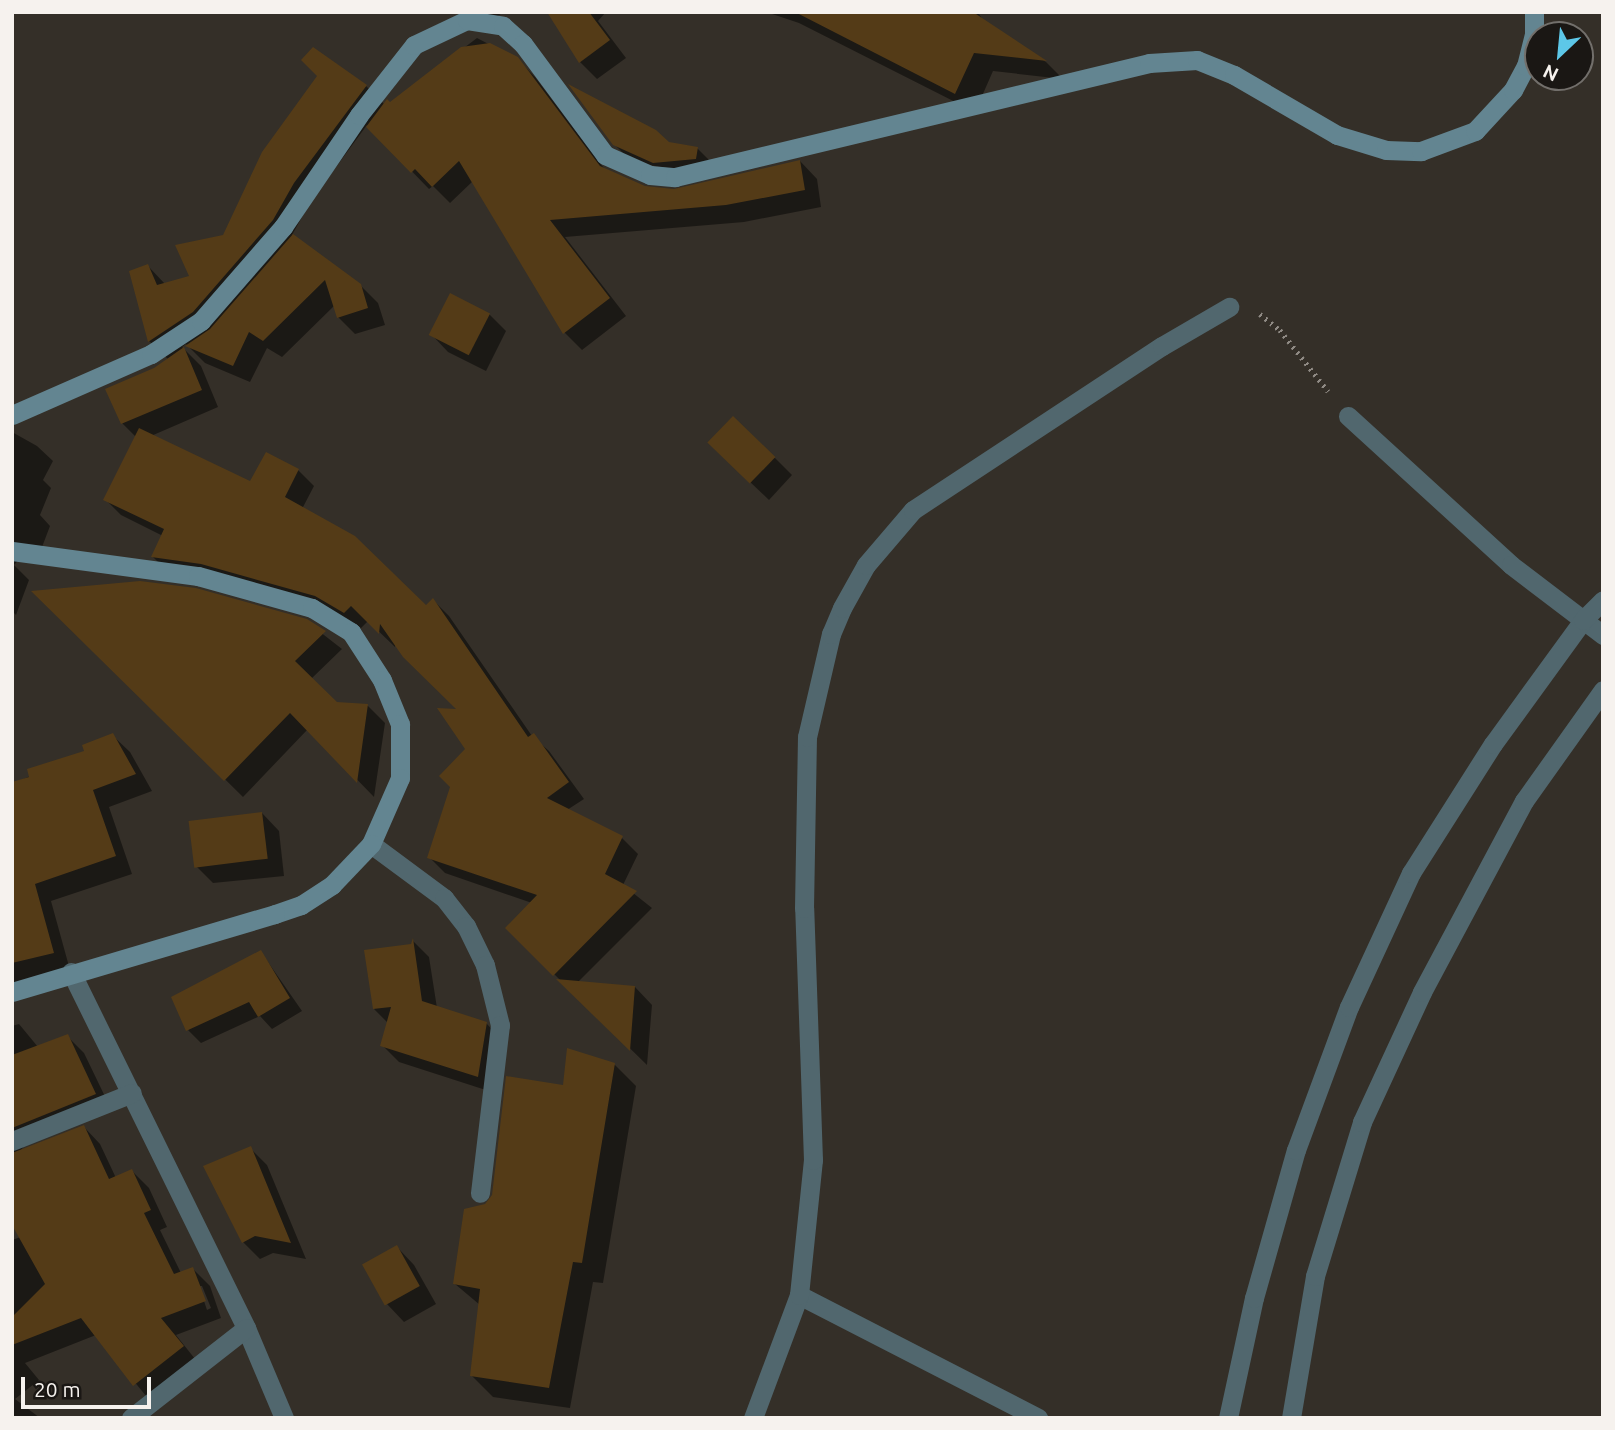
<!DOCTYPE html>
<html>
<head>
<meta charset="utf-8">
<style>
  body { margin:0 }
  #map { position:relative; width:1615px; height:1430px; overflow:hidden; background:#342f28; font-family:Ubuntu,sans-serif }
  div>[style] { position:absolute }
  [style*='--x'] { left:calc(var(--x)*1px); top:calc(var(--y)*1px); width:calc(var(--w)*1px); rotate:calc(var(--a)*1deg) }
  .shadow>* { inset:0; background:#0007 }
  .building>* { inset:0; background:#543b17; transform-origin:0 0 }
  .path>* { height:4.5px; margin-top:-2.25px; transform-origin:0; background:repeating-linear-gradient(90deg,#8f8a84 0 2px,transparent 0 7px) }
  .minor>* { height:19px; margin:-9.5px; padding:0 9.5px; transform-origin:9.5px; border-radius:9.5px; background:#51676e }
  .secondary>* { height:19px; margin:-9.5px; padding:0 9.5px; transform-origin:9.5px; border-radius:9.5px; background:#638591 }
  span { translate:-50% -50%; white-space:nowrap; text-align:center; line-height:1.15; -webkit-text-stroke:6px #1a1714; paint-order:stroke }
  .frame { position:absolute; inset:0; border:14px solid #f6f2ee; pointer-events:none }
  .north { position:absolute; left:1524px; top:21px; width:70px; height:70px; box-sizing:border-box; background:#1a1714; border:2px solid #726f6b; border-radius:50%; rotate:206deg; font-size:19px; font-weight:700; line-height:28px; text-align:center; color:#f6f2ee }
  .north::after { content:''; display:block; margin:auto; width:24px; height:32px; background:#5dc7e8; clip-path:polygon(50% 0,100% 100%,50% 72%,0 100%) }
  .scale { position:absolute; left:21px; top:1377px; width:130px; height:32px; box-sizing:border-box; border:4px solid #f6f2ee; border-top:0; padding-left:9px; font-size:21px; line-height:24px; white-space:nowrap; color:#f6f2ee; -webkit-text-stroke:5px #1a1714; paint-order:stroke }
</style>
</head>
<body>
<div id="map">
  <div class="shadow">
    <div style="clip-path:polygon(473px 12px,504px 12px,485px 24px)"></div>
    <div style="clip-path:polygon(549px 12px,606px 12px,598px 21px,626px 58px,597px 79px,580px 62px)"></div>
    <div style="clip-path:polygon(766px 12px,978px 12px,983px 21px,1046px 62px,1063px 79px,993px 71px,975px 112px,799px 23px)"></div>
    <div style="clip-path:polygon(477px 38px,517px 59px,535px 77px,606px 171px,645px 188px,675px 191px,800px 161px,817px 179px,821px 207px,744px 222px,565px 237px,626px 316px,582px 350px,565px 333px,473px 181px,450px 203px,433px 186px,429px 189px,367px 125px,311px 201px,292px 235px,360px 285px,378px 303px,385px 325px,355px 334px,338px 317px,335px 305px,282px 357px,267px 348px,250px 382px,205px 363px,186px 344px,182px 347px,201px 366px,218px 407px,151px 436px,251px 483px,298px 470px,314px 486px,302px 509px,426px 607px,433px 600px,449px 616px,532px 736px,549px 751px,584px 799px,567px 810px,622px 838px,638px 854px,623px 885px,652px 908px,578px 982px,635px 987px,652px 1005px,647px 1065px,507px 928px,532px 903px,445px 873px,429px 857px,467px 749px,460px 711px,395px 643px,395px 647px,368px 621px,361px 628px,333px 612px,169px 573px,153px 557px,163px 536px,121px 515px,105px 499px,136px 437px,122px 423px,155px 370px,169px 360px,149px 341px,148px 266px,165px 284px,191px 277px,366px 86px,385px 105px,390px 104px)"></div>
    <div style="clip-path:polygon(614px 144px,697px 148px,715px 166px,713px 176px,632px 162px)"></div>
    <div style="clip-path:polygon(489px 314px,506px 331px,486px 371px,448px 352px,431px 334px)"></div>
    <div style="clip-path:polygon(12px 432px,37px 446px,53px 461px,43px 480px,51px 488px,40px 515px,50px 526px,39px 555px,24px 554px,14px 565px,29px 580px,16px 615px,12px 611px)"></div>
    <div style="clip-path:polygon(775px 458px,792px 475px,769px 500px,727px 460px)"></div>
    <div style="clip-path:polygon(35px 592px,306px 621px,342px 649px,311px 679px,336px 704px,368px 706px,385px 723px,374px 797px,308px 729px,243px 797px)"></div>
    <div style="clip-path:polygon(112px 735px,130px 752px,152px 791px,109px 807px,132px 874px,51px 901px,70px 970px,12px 985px,12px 784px,86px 752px)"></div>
    <div style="clip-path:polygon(262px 813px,279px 831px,284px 876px,213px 883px,196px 866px)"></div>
    <div style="clip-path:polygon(413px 941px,429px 957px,437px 1008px,486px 1023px,503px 1041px,495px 1093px,399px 1062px,382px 1045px,388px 1023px,374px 1009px)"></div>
    <div style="clip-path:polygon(261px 952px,302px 1011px,272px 1029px,260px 1016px,201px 1043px,188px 1030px)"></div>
    <div style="clip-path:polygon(evenodd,19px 1024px,38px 1047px,67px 1036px,84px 1053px,112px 1111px,24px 1146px,18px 1154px,84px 1127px,100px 1144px,116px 1178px,132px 1171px,149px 1188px,167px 1227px,160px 1230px,181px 1273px,193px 1269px,210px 1286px,221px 1318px,176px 1335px,199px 1364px,151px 1402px,96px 1335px,25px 1363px,39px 1380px,15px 1399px,40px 1418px,12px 1418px,12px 1240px,21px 1237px,12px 1219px,12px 1026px,19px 1024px,199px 1286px,202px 1286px,211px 1308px,207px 1310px,199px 1286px)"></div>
    <div style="clip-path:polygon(615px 1065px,636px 1086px,603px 1283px,593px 1282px,570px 1408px,493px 1397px,471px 1375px,480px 1305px,455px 1284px,486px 1205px,565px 1087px)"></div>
    <div style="clip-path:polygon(250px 1148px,267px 1165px,306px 1259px,273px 1253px,260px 1259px,243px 1242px)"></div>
    <div style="clip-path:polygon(397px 1247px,414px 1265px,436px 1304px,404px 1322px,387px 1304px,364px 1265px)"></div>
  </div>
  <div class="building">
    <div style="clip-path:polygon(547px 12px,589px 12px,610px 40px,579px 63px)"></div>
    <div style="clip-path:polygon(795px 12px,973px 12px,1047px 61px,974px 53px,955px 94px)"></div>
    <div style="clip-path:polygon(490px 43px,518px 57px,600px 166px,645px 186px,674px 189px,800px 160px,805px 190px,726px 205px,550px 220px,610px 298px,563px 334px,459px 161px,432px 187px,415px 169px,411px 173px,366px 127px,387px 99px,390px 102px,461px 47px)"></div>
    <div style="clip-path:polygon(313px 47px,367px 85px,294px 183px,273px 220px,193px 312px,148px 342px,129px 271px,148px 264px,157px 285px,189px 276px,175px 245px,223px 235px,262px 152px,317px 76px,301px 60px)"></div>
    <div style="clip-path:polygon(568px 84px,656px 130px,669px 142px,698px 147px,696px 159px,653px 163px,613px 145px)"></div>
    <div style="clip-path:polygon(293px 234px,361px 284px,368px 308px,337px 318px,325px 280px,263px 341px,249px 332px,233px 366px,185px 346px,210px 329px)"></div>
    <div style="left:450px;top:293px;width:45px;height:47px;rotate:27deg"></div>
    <div style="clip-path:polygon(184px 347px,202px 390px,121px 424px,105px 389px,154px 368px)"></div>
    <div style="left:733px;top:416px;width:59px;height:37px;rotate:44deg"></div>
    <div style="clip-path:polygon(139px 428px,250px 481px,266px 452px,299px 469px,285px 497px,355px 536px,426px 605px,433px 598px,528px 737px,534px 733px,569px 782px,547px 798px,623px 836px,605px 874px,637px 891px,553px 976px,505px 928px,537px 895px,427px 858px,450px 787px,439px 776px,465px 749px,437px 708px,456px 709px,403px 657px,380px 624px,379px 634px,351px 606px,344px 613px,315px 596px,201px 564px,151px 557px,164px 529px,103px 500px)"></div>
    <div style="clip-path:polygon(140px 581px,196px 588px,307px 619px,326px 631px,295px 661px,337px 702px,368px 704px,357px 783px,290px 713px,224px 781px,31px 591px)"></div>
    <div style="clip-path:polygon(113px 733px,136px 774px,93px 790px,116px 856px,35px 884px,54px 953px,12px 963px,12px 782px,29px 777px,27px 769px,84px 751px,82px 745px)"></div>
    <div style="left:262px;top:812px;width:47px;height:74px;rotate:83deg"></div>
    <div style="clip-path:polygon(413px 938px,422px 1001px,487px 1022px,478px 1077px,380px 1046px,391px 1007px,373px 1009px,364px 950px,411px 944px)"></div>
    <div style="clip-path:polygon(261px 950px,290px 998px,258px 1017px,249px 1002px,186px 1031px,171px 997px)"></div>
    <div style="clip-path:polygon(556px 979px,635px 986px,630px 1051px)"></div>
    <div style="clip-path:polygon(68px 1034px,96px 1094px,12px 1128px,12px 1055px)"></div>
    <div style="clip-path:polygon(567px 1048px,615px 1063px,582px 1263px,573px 1262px,549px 1388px,470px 1376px,480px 1289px,453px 1284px,464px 1209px,485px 1204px,492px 1195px,506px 1076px,563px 1085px)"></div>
    <div style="clip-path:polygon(84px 1125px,109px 1179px,132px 1169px,151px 1210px,144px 1213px,174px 1274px,193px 1267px,206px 1301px,161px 1318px,184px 1346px,133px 1386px,81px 1318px,12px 1345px,12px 1317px,45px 1284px,12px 1225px,12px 1153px)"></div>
    <div style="clip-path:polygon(251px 1146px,291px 1243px,255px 1236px,242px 1243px,203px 1166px)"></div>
    <div style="left:397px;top:1245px;width:47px;height:40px;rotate:61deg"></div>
  </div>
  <div class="path">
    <div style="--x:1260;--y:314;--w:26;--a:39"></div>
    <div style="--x:1280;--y:330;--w:78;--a:51.8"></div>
  </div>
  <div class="minor">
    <div style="--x:1348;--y:416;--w:221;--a:42.4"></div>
    <div style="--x:1511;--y:565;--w:116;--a:37.3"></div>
    <div style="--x:371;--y:844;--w:91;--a:36.5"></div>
    <div style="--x:444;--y:898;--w:36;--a:52"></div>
    <div style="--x:466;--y:926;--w:43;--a:64"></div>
    <div style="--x:485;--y:965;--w:62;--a:76"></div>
    <div style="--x:500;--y:1025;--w:169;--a:96.8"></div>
    <div style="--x:71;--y:972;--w:397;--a:63.8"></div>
    <div style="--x:246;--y:1328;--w:98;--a:67.1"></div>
    <div style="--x:12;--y:1141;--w:129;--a:-21.8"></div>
    <div style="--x:799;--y:1295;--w:269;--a:27.2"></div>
    <div style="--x:131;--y:1418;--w:146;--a:-38"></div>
    <div style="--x:753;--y:1418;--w:131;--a:-69.5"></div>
    <div style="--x:799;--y:1295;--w:136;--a:-84.1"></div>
    <div style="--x:813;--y:1160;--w:252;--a:-92"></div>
    <div style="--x:804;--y:908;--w:171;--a:-89"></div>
    <div style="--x:807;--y:737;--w:106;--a:-76.9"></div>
    <div style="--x:831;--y:634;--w:28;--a:-67"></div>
    <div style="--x:842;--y:608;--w:49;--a:-60.8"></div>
    <div style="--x:866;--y:565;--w:72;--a:-49.5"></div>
    <div style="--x:913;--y:510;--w:298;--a:-33.4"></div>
    <div style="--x:1162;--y:346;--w:78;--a:-30.2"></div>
    <div style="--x:1228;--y:1418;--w:123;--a:-77.8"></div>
    <div style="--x:1254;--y:1298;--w:154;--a:-74.2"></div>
    <div style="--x:1296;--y:1150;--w:153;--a:-69.7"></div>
    <div style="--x:1349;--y:1007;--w:148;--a:-65.2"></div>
    <div style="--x:1411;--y:873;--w:153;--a:-57.6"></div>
    <div style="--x:1493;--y:744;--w:153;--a:-54"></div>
    <div style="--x:1583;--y:620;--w:28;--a:-45"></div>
    <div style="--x:1291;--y:1418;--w:144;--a:-80.4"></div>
    <div style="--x:1315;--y:1276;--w:161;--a:-73"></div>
    <div style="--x:1362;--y:1122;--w:143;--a:-65.2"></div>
    <div style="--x:1422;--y:992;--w:217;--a:-61.9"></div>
    <div style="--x:1524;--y:801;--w:136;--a:-54.6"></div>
  </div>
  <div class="secondary">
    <div style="--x:12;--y:415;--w:152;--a:-23.7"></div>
    <div style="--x:151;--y:354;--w:60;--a:-33.4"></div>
    <div style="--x:201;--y:321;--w:125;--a:-48.9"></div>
    <div style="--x:283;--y:227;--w:135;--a:-55.8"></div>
    <div style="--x:359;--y:115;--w:89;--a:-51.8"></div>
    <div style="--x:414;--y:45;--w:59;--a:-25.3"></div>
    <div style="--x:467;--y:20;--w:36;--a:9"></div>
    <div style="--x:503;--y:26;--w:27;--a:42"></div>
    <div style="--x:523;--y:44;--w:138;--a:53.5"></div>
    <div style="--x:605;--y:155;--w:49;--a:24"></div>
    <div style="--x:650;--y:175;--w:25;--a:5"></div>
    <div style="--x:675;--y:177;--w:488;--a:-13.5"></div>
    <div style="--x:1149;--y:63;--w:48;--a:-3.6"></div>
    <div style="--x:1197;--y:60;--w:40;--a:22"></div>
    <div style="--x:1234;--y:75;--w:119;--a:30.2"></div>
    <div style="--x:1337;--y:135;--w:51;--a:17"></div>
    <div style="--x:1386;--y:150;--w:35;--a:2"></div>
    <div style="--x:1421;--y:151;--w:58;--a:-20.3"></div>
    <div style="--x:1475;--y:131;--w:56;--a:-47.2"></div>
    <div style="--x:1513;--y:90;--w:27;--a:-62"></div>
    <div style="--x:1526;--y:66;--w:32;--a:-76"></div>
    <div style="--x:1534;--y:35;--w:23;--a:-90"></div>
    <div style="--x:12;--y:551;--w:188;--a:7.7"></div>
    <div style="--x:198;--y:576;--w:118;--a:15.7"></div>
    <div style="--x:312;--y:608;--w:46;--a:31.6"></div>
    <div style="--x:351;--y:632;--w:57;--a:57.1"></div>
    <div style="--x:382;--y:680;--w:48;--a:67.8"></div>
    <div style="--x:400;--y:724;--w:54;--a:90"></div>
    <div style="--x:400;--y:778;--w:72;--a:113.7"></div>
    <div style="--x:371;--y:844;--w:57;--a:133.6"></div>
    <div style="--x:332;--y:885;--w:37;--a:147"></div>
    <div style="--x:301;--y:905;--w:28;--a:161"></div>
    <div style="--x:275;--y:914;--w:274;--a:163.5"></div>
  </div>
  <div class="frame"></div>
  <div class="north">N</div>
  <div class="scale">20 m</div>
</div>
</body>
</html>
